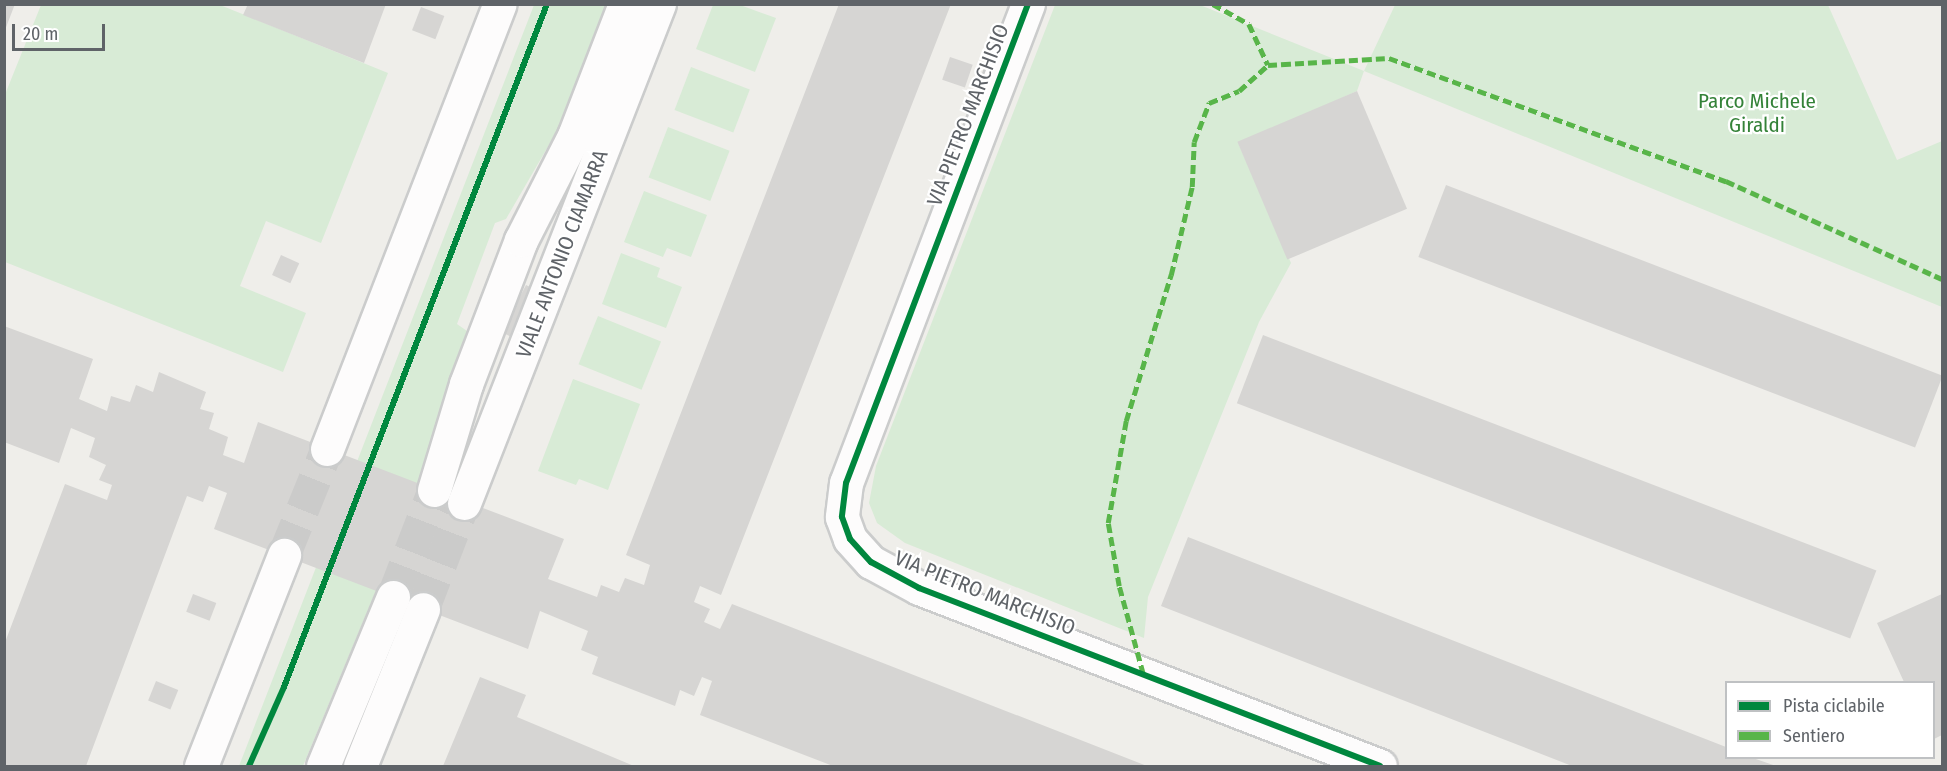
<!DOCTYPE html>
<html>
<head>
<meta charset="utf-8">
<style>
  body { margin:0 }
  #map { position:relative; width:1947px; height:771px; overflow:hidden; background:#efeeea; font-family:"Fira Sans Condensed",sans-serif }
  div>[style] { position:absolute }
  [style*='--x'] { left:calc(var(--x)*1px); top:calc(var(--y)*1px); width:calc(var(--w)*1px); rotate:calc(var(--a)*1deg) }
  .green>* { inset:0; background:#d8ebd6; transform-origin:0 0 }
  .building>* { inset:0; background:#d6d5d3; transform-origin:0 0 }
  .minor-tunnel>* { height:33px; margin-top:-16.5px; transform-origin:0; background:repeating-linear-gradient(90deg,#cbcbca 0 33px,transparent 0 49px) }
  .roads { filter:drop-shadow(2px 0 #cbcccc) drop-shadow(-2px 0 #cbcccc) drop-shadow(0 2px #cbcccc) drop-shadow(0 -2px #cbcccc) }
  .minor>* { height:33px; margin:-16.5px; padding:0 16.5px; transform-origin:16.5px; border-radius:16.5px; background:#fdfcfc }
  .quiet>* { height:4.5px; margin-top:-2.25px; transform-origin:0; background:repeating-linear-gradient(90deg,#58b549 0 9px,transparent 0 13.5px) }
  .cycleway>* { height:6px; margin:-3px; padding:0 3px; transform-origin:3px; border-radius:3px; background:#00873e }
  span { translate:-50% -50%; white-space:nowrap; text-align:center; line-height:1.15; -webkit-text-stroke:4.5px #fff; paint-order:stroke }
  .park-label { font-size:21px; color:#348238 }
  .street-label { font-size:21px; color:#5f6368 }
  .frame { position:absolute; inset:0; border:6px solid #5f6368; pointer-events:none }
  .legend { position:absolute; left:1725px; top:681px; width:210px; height:78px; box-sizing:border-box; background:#fff; border:2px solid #bfc1c3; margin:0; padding:8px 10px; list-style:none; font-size:18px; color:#5f6368 }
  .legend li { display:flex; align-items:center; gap:12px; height:30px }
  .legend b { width:30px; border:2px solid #bfc1c3 }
  .scale { position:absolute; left:12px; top:24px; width:93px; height:27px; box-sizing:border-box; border:3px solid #5f6368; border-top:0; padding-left:8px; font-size:18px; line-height:21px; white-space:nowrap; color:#5f6368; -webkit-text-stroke:4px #fff; paint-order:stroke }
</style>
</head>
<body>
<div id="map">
  <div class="green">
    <div style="clip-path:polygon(41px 5px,220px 5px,388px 73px,321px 243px,266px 221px,240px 286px,306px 313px,283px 372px,5px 262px,4px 97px)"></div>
    <div style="clip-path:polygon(534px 5px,606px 5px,557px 131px,506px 219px,495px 223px,457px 324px,467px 331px,423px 478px,303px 766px,239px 766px)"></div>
    <div style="clip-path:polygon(713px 5px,740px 5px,776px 18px,755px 72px,696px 49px)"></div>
    <div style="clip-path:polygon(1055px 5px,1200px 5px,1364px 71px,1395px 5px,1828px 5px,1897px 160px,1942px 141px,1942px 307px,1364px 71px,1357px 91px,1239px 145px,1291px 263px,1259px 322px,1148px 597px,1144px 638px,905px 543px,877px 523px,869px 503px,876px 466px)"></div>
    <div style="left:691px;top:67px;width:63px;height:46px;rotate:21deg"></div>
    <div style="left:668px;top:127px;width:66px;height:54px;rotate:21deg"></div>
    <div style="clip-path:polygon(644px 191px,707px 215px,691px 257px,667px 248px,663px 257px,624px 242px)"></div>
    <div style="clip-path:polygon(621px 253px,660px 268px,657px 277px,682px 287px,666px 328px,602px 304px)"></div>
    <div style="left:598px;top:316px;width:68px;height:52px;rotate:22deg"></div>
    <div style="clip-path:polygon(573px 379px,640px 404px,608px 490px,579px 479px,576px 485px,538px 471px)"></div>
  </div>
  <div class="building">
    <div style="clip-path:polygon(5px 4px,15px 4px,5px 30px)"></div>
    <div style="clip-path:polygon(248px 4px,386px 4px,364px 63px,243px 15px)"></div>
    <div style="clip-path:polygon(839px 4px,951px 4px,721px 595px,700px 586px,694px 602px,710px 609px,704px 622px,720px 629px,732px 604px,1147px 766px,833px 766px,700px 715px,712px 681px,702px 677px,694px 696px,680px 690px,675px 706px,592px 674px,598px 657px,581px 650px,588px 631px,540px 611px,528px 649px,214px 529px,227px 493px,209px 486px,203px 502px,187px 496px,86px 766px,4px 766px,4px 645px,65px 484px,107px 500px,112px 485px,99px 480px,106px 465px,89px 457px,95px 438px,71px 428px,59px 463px,4px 442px,4px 326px,93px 359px,79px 399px,107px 411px,111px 396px,130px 402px,136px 385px,153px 392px,159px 372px,206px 392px,200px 409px,214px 413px,209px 429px,228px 437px,223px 455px,244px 463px,258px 422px,564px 539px,548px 579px,597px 597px,601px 585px,619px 592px,625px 578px,644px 585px,650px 565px,626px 555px)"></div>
    <div style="left:421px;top:7px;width:25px;height:25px;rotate:21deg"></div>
    <div style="left:950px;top:57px;width:24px;height:24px;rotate:19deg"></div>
    <div style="left:1357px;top:91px;width:128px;height:130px;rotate:67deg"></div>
    <div style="left:1446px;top:185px;width:532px;height:77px;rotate:21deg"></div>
    <div style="left:281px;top:255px;width:20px;height:22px;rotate:24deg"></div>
    <div style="left:490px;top:271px;width:9px;height:53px;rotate:21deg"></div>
    <div style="left:526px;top:285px;width:9px;height:53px;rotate:27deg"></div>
    <div style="left:1263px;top:335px;width:657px;height:73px;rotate:21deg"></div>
    <div style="clip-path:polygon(1188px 537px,1726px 747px,1726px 758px,1753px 758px,1776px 766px,1572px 766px,1161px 606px)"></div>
    <div style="left:193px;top:594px;width:25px;height:19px;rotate:21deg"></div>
    <div style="clip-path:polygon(1942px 594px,1942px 735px,1934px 739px,1934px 682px,1904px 682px,1877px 623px)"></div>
    <div style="clip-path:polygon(480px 677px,526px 695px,517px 717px,634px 766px,443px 766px)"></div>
    <div style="left:156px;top:681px;width:24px;height:21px;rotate:22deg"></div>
  </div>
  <div class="minor-tunnel">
    <div style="--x:284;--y:555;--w:114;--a:-67.9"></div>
    <div style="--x:393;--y:597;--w:115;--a:-69"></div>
    <div style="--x:423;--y:609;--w:114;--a:-68.9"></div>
  </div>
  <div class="roads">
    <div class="minor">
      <div style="--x:1028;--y:4;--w:512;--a:110.8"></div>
      <div style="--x:846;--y:483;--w:34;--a:97"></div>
      <div style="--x:842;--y:517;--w:23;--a:70"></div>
      <div style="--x:850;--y:539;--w:31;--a:48"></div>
      <div style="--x:871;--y:562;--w:55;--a:28.4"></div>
      <div style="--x:919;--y:588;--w:494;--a:21.1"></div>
      <div style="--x:327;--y:449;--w:477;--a:-68.8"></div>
      <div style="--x:434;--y:490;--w:111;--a:-73.2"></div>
      <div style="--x:466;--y:384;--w:154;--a:-69.1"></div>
      <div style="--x:521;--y:240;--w:117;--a:-63"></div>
      <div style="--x:574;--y:136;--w:142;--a:-68.9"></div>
      <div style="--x:464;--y:503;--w:536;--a:-68.66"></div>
      <div style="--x:201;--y:766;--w:227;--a:-68.5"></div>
      <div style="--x:323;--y:766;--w:183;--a:-67.5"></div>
      <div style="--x:360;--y:766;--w:169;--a:-68.1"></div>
    </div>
  </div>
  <div class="quiet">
    <div style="--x:1213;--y:4;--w:41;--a:29.1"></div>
    <div style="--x:1249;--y:24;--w:45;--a:65.1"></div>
    <div style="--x:1143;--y:674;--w:91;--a:-105.3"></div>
    <div style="--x:1119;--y:586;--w:64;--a:-99.9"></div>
    <div style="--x:1108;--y:523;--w:104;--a:-80"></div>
    <div style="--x:1126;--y:421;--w:153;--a:-72.9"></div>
    <div style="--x:1171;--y:275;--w:90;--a:-76.6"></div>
    <div style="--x:1192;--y:187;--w:45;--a:-87.5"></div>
    <div style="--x:1194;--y:142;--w:42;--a:-69"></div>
    <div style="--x:1209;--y:103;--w:32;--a:-22"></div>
    <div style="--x:1239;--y:91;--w:39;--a:-42"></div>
    <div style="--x:1268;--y:65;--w:121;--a:-3.3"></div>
    <div style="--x:1389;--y:58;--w:359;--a:20.1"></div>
    <div style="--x:1726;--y:181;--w:237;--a:24.4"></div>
  </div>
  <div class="cycleway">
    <div style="--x:1028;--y:4;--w:512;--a:110.8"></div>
    <div style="--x:846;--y:483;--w:34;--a:97"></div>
    <div style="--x:842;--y:517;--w:23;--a:70"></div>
    <div style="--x:850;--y:539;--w:31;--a:48"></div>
    <div style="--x:871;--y:562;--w:55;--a:28.4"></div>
    <div style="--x:919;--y:588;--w:494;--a:21.1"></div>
    <div style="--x:249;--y:766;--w:86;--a:-66.1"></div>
    <div style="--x:284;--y:687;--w:732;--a:-68.94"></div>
  </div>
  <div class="park-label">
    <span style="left:1757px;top:113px">Parco Michele<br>Giraldi</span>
  </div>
  <div class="street-label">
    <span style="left:968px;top:115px;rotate:-69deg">VIA PIETRO MARCHISIO</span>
    <span style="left:562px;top:254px;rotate:-69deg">VIALE ANTONIO CIAMARRA</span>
    <span style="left:985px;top:593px;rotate:22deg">VIA PIETRO MARCHISIO</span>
  </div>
  <div class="frame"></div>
  <ul class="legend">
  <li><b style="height:8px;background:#00873e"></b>Pista ciclabile</li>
  <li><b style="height:8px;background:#58b549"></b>Sentiero</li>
  </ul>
  <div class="scale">20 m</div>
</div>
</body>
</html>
